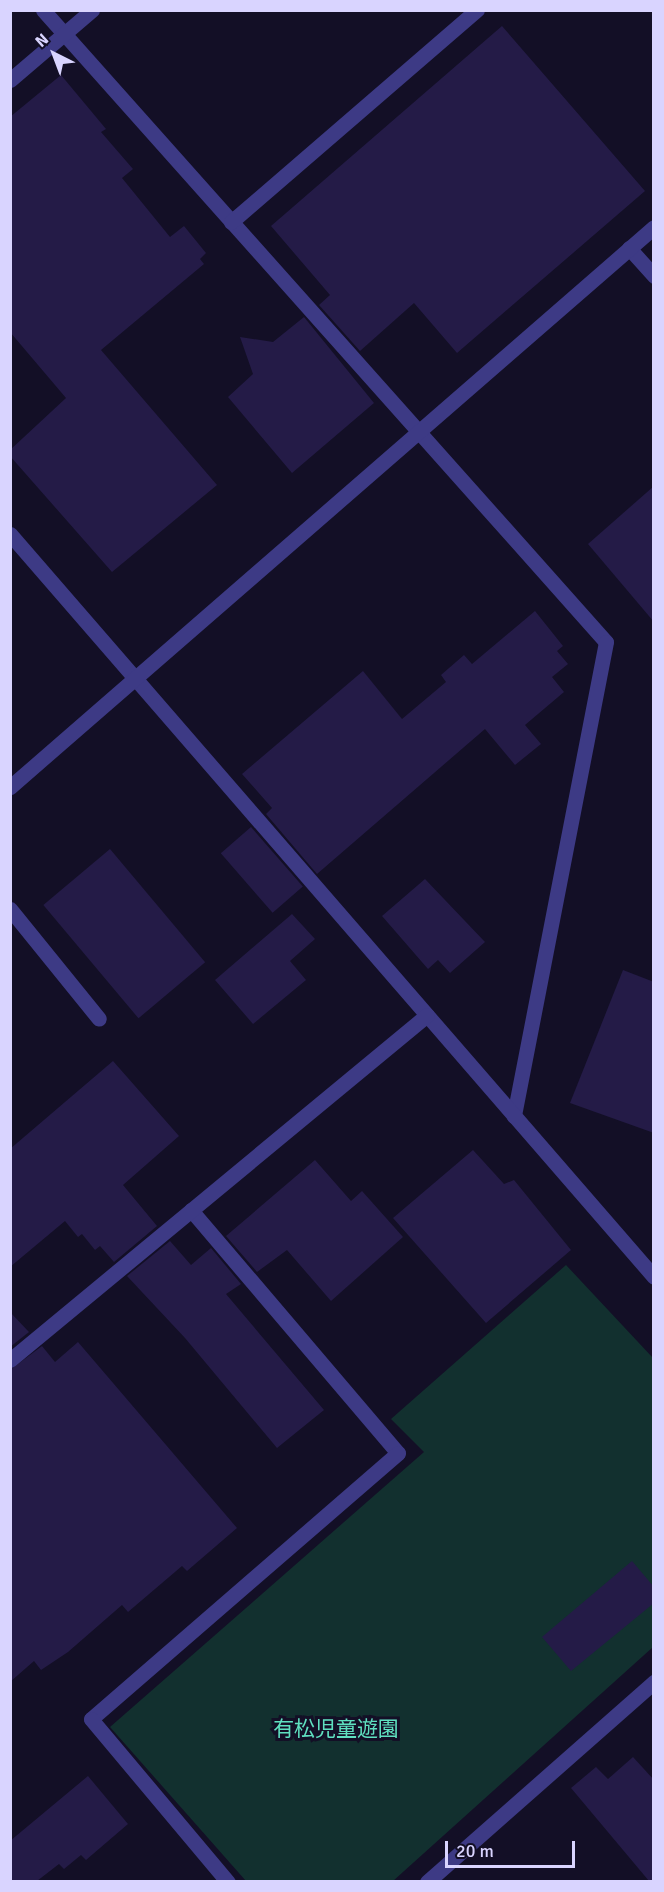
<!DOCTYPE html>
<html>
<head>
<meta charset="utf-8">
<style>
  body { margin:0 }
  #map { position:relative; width:664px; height:1892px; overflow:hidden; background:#130f26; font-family:Signika,"Noto Sans JP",sans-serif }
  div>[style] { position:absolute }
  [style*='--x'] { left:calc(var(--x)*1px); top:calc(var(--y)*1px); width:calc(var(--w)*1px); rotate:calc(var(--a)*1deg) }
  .green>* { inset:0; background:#12302f }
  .building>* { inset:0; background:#241b47; transform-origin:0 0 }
  .minor>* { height:15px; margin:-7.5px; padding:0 7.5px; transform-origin:7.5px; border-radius:7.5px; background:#3d3a85 }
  span { translate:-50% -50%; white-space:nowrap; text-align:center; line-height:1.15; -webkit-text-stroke:6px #130f26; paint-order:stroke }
  .park-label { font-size:21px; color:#5fe0c0 }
  .frame { position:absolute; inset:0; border:12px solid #d9d4ff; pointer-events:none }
  .north { position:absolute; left:24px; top:24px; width:60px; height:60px; -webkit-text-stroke:4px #130f26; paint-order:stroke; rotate:318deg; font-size:16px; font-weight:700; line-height:24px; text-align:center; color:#d9d4ff }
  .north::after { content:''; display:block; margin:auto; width:21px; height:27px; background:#d9d4ff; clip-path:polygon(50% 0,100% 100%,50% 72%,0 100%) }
  .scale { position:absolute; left:445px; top:1841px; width:130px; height:27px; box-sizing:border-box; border:3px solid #d9d4ff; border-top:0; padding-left:8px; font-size:18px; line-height:21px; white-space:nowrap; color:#d9d4ff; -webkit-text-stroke:4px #130f26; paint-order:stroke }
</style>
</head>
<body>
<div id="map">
  <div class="green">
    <div style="clip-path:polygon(566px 1265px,653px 1358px,653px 1647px,393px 1881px,246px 1881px,110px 1727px,424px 1452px,391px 1419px)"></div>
  </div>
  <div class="building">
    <div style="clip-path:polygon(502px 26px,645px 191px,457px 353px,414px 303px,360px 351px,319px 305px,330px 295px,271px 226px)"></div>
    <div style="clip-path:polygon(61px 75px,106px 129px,101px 132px,133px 169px,122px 178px,170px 237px,184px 226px,206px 253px,200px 259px,204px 264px,101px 350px,217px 485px,112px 572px,10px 456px,10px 450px,66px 398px,10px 332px,10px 117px)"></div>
    <div style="clip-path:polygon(304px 317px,374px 403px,292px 473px,228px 397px,253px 374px,240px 337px,273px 342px)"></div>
    <div style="clip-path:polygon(654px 486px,654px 622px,588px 544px)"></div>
    <div style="clip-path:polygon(535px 611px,563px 646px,557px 651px,568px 664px,552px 677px,564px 692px,525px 725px,541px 744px,515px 765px,485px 729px,317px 874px,266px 814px,272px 808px,242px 774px,363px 671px,402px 719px,446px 682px,441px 675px,464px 655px,472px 664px)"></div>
    <div style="left:251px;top:827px;width:79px;height:40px;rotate:49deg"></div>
    <div style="left:110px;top:849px;width:148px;height:87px;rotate:50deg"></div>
    <div style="clip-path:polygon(425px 879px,485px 942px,450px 973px,438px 960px,428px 969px,382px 916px)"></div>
    <div style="clip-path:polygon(292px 914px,315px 939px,290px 961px,306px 980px,253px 1024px,215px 980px)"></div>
    <div style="clip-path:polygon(623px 970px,654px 982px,654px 1133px,570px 1103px)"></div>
    <div style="clip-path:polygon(113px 1061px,179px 1136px,123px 1185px,157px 1226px,114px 1262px,100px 1246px,95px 1250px,82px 1234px,78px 1237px,65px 1221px,10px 1267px,10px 1149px)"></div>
    <div style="clip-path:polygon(473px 1150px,504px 1184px,514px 1180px,571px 1250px,486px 1323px,393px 1218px)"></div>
    <div style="clip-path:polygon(315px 1160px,351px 1201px,362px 1191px,403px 1237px,331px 1301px,287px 1250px,257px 1272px,226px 1236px)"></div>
    <div style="clip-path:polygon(170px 1241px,191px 1265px,211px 1248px,241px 1284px,226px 1294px,324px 1410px,277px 1448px,185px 1338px,127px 1276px)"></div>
    <div style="clip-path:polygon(10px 1312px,29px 1332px,10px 1347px)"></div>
    <div style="clip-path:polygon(78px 1342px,237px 1528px,187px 1571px,182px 1566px,128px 1612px,122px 1605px,68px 1652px,41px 1670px,34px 1661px,10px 1682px,10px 1370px,42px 1346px,55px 1362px)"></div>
    <div style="clip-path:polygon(632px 1561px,654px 1587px,654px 1603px,571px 1671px,542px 1637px)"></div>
    <div style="clip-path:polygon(633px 1757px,654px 1780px,654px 1881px,649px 1881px,571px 1788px,596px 1767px,608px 1779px)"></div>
    <div style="clip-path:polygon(88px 1776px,128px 1824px,86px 1860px,81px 1855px,64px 1869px,59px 1864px,37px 1881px,10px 1881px,10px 1841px)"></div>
  </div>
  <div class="minor">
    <div style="--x:43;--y:10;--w:846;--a:48.3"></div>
    <div style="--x:606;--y:642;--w:483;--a:101"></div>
    <div style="--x:10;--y:80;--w:108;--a:-40.5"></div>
    <div style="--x:231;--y:222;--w:325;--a:-40.8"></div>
    <div style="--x:629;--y:248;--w:38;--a:48"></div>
    <div style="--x:10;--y:534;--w:983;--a:49.08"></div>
    <div style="--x:10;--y:787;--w:853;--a:-41.01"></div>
    <div style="--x:10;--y:909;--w:141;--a:51"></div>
    <div style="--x:191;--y:1210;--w:319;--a:49.6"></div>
    <div style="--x:398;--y:1453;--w:406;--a:139.1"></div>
    <div style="--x:91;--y:1719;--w:213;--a:50"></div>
    <div style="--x:10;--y:1360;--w:541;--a:-39.6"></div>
    <div style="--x:427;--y:1882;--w:303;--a:-41.4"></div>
  </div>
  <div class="park-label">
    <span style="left:336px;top:1729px">有松児童遊園</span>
  </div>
  <div class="frame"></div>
  <div class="north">N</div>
  <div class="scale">20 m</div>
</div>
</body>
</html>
